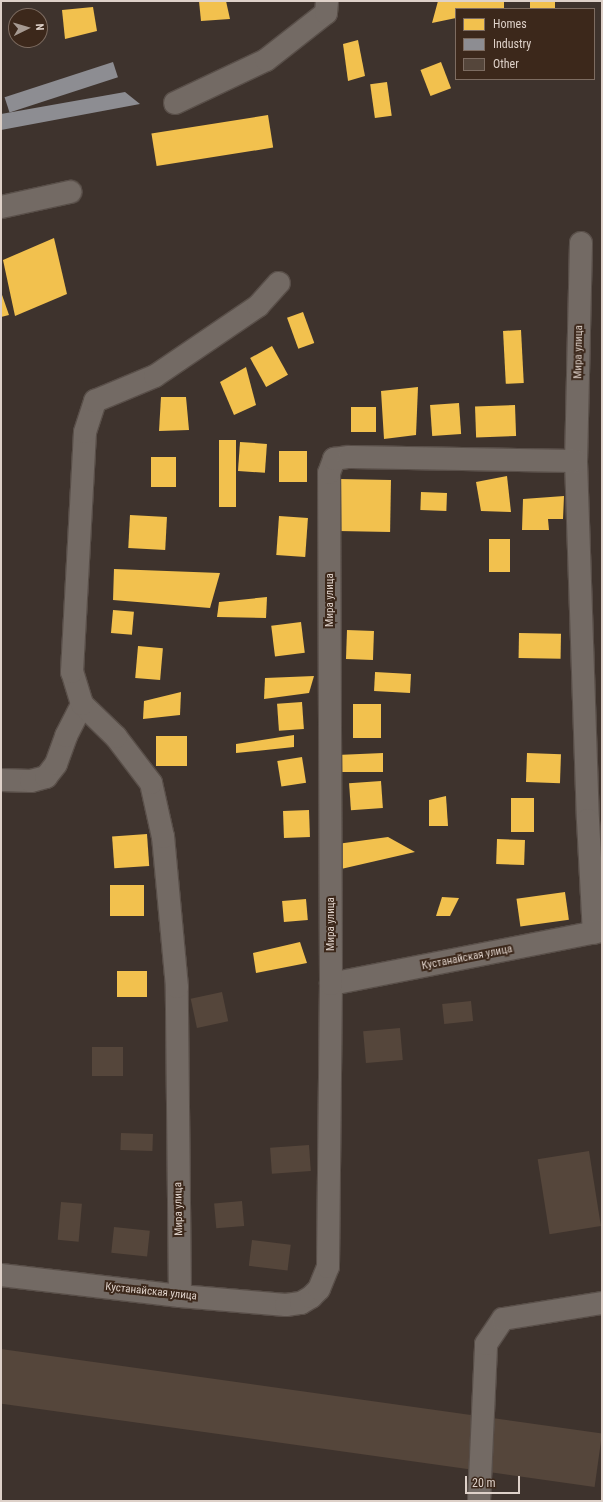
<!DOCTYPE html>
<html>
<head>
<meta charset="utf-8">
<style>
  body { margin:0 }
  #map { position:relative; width:603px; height:1502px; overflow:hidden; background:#3e332d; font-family:"Roboto Condensed",sans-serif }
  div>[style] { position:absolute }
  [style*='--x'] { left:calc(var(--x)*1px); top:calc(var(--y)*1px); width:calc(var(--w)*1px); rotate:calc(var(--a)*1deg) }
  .homes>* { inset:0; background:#f2c14e; transform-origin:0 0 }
  .industry>* { inset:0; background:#8d8d92; transform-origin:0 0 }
  .building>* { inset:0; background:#55463b; transform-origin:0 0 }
  .roads { filter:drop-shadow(1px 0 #594f49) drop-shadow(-1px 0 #594f49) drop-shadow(0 1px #594f49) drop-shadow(0 -1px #594f49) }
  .minor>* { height:22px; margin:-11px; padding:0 11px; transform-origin:11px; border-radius:11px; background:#736a64 }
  span { translate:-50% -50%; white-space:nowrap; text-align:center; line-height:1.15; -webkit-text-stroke:4px #3c281b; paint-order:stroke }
  .street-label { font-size:11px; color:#ded1c9 }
  .frame { position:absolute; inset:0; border:2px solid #ded1c9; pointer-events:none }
  .legend { position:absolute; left:455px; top:8px; width:140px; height:72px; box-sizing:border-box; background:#3c281b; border:1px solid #7d6c61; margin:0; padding:5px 7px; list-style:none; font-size:12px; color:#ded1c9 }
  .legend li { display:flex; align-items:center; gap:8px; height:20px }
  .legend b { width:20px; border:1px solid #7d6c61 }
  .north { position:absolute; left:8px; top:8px; width:40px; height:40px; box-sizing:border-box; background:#3c281b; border:1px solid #7d6c61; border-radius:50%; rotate:85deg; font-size:11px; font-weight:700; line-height:16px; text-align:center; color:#ded1c9 }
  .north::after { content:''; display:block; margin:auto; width:14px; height:18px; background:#a69a92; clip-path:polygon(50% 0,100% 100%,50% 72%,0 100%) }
  .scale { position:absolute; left:465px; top:1476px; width:55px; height:18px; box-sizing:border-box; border:2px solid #ded1c9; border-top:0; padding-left:5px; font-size:12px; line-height:14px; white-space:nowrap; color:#ded1c9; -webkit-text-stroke:3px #3c281b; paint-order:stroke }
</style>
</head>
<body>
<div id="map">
  <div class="homes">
    <div style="clip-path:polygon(199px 1px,226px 1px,230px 19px,201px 21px)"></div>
    <div style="clip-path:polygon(438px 1px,504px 1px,504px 9px,456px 9px,456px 18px,432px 23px)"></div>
    <div style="left:530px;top:1px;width:25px;height:8px"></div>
    <div style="clip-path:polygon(93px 7px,97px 31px,65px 39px,62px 10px)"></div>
    <div style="clip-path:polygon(358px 40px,365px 76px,348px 81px,343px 44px)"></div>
    <div style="left:441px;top:62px;width:28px;height:22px;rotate:69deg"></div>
    <div style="left:387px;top:82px;width:34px;height:17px;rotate:82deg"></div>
    <div style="left:268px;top:115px;width:33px;height:118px;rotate:81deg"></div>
    <div style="clip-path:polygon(54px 238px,67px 294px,15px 316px,3px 260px)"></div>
    <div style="clip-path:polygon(1px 292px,9px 315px,1px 317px)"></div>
    <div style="left:303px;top:312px;width:33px;height:17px;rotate:70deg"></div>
    <div style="left:521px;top:330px;width:53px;height:18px;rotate:87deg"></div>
    <div style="left:272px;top:346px;width:33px;height:25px;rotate:61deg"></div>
    <div style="clip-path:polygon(246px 367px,256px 405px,234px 415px,220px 382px)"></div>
    <div style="clip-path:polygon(418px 387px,416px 435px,384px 439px,381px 391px)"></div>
    <div style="clip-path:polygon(161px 397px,186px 397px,189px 430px,159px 431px)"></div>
    <div style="left:459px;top:403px;width:31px;height:29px;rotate:86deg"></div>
    <div style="left:515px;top:405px;width:31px;height:40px;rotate:88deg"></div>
    <div style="left:351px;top:407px;width:25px;height:25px"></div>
    <div style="left:219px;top:440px;width:17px;height:67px"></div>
    <div style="left:240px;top:442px;width:27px;height:29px;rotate:4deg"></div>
    <div style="left:279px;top:451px;width:28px;height:31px"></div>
    <div style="left:151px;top:457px;width:25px;height:30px"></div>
    <div style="clip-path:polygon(507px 476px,511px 512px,481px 511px,476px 482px)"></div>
    <div style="left:391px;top:480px;width:52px;height:52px;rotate:91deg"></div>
    <div style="left:421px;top:492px;width:26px;height:18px;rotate:2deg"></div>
    <div style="clip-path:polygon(564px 496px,563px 519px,548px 519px,549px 530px,522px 530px,523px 499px)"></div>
    <div style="left:130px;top:515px;width:37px;height:33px;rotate:3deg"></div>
    <div style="left:279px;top:516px;width:29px;height:39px;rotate:4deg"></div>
    <div style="left:489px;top:539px;width:21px;height:33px"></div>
    <div style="clip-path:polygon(114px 569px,220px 573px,210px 608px,113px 600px)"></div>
    <div style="clip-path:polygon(267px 597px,266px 618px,217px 617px,219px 602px)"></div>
    <div style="left:113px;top:610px;width:21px;height:23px;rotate:5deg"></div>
    <div style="left:301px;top:622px;width:31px;height:30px;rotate:83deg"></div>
    <div style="left:347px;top:630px;width:27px;height:29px;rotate:2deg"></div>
    <div style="left:519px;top:633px;width:42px;height:25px;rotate:1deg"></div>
    <div style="left:138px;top:646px;width:25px;height:32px;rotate:5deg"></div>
    <div style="left:411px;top:674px;width:19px;height:36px;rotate:93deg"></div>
    <div style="clip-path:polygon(314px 676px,309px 693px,264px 699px,265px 678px)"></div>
    <div style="clip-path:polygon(181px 692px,180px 715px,143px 719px,144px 701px)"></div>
    <div style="left:302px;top:702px;width:27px;height:25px;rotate:86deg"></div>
    <div style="left:353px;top:704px;width:28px;height:34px"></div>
    <div style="clip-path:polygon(294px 735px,294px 747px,236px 753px,236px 744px)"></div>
    <div style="left:156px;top:736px;width:31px;height:30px"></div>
    <div style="clip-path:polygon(383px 753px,383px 772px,341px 772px,337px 755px)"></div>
    <div style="left:527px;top:753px;width:34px;height:29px;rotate:2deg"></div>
    <div style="left:302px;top:757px;width:26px;height:25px;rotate:81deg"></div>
    <div style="left:381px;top:781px;width:27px;height:32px;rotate:86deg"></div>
    <div style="clip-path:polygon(446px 796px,448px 826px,429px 826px,429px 800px)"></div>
    <div style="left:511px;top:798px;width:23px;height:34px"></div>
    <div style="left:309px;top:810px;width:27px;height:26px;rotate:88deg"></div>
    <div style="left:147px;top:834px;width:32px;height:35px;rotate:86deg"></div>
    <div style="clip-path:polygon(388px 837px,415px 852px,341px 869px,337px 844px)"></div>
    <div style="left:497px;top:839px;width:28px;height:25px;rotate:2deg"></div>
    <div style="left:110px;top:885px;width:34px;height:31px"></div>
    <div style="left:565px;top:892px;width:28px;height:49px;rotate:82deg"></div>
    <div style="clip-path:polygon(442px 897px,459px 898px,450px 916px,436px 916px)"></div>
    <div style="left:306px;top:899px;width:21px;height:24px;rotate:85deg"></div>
    <div style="clip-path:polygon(300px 942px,307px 963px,256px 973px,253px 953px)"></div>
    <div style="left:117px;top:971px;width:30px;height:26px"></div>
  </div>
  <div class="industry">
    <div style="left:113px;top:62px;width:16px;height:114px;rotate:72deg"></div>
    <div style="clip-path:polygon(125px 92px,140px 104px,1px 130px,1px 114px)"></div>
  </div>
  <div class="building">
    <div style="left:222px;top:992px;width:30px;height:32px;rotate:78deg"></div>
    <div style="left:471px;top:1001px;width:20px;height:29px;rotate:84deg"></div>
    <div style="left:400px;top:1028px;width:32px;height:37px;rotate:85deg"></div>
    <div style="left:92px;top:1047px;width:31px;height:29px"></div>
    <div style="left:121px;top:1133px;width:32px;height:17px;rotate:2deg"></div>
    <div style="left:309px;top:1145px;width:26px;height:39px;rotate:86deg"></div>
    <div style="left:589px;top:1151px;width:76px;height:52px;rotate:81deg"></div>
    <div style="left:242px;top:1201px;width:25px;height:28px;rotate:85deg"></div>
    <div style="left:61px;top:1202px;width:21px;height:38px;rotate:5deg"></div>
    <div style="left:114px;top:1227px;width:36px;height:26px;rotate:6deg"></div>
    <div style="left:252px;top:1240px;width:39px;height:26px;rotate:7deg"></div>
    <div style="left:1px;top:1349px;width:607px;height:54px;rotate:8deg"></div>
  </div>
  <div class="roads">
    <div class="minor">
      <div style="--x:175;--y:103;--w:101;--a:-25.3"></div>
      <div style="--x:266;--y:60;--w:76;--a:-38.1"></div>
      <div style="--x:326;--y:13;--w:12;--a:-85"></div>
      <div style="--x:1;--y:207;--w:71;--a:-12.3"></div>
      <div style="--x:581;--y:243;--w:218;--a:91.3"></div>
      <div style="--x:576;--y:461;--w:359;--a:88.1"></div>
      <div style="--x:588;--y:820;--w:113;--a:87"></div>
      <div style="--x:1;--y:780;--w:30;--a:2"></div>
      <div style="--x:31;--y:781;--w:16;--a:-15"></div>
      <div style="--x:46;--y:777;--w:16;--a:-52"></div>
      <div style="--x:56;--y:764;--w:30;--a:-70"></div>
      <div style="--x:66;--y:736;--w:36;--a:-63"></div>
      <div style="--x:331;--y:984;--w:276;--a:-11.1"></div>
      <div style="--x:1;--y:1275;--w:180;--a:6.7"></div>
      <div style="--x:180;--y:1296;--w:106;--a:4.9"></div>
      <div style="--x:286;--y:1305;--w:15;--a:-8"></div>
      <div style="--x:301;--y:1303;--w:12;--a:-31"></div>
      <div style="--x:311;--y:1297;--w:11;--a:-45"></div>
      <div style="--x:319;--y:1289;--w:24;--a:-68"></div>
      <div style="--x:328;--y:1267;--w:283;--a:-89.4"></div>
      <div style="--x:331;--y:984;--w:511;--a:-90.22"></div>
      <div style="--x:329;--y:473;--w:15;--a:-70"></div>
      <div style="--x:334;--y:459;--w:15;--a:-8"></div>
      <div style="--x:349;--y:457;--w:227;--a:1"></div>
      <div style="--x:180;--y:1296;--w:309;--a:-90.6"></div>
      <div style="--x:177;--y:987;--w:151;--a:-95.3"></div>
      <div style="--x:163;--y:837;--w:55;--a:-102.5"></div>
      <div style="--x:151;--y:783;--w:58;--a:-127.3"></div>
      <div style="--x:116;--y:737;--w:47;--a:-135.9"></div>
      <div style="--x:82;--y:704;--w:34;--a:-107"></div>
      <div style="--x:72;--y:672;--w:240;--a:-86.9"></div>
      <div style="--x:85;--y:432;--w:33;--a:-72"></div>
      <div style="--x:95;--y:401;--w:65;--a:-22.6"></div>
      <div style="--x:155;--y:376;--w:125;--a:-34.2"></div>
      <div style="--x:258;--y:306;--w:31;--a:-48"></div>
      <div style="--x:479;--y:1501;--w:157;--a:-87.4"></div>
      <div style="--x:486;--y:1344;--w:30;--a:-56"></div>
      <div style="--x:503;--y:1319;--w:100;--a:-9.2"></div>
    </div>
  </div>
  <div class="street-label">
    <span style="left:579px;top:352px;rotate:-89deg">Мира улица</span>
    <span style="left:330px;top:600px;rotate:-90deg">Мира улица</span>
    <span style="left:331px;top:924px;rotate:-90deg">Мира улица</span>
    <span style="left:467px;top:958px;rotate:-11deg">Кустанайская улица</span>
    <span style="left:179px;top:1209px;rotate:-91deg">Мира улица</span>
    <span style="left:151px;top:1292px;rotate:6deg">Кустанайская улица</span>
  </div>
  <div class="frame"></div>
  <ul class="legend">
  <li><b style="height:11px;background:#f2c14e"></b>Homes</li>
  <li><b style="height:11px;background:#8d8d92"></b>Industry</li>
  <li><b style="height:11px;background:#55463b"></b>Other</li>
  </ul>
  <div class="north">N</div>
  <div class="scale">20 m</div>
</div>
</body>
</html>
